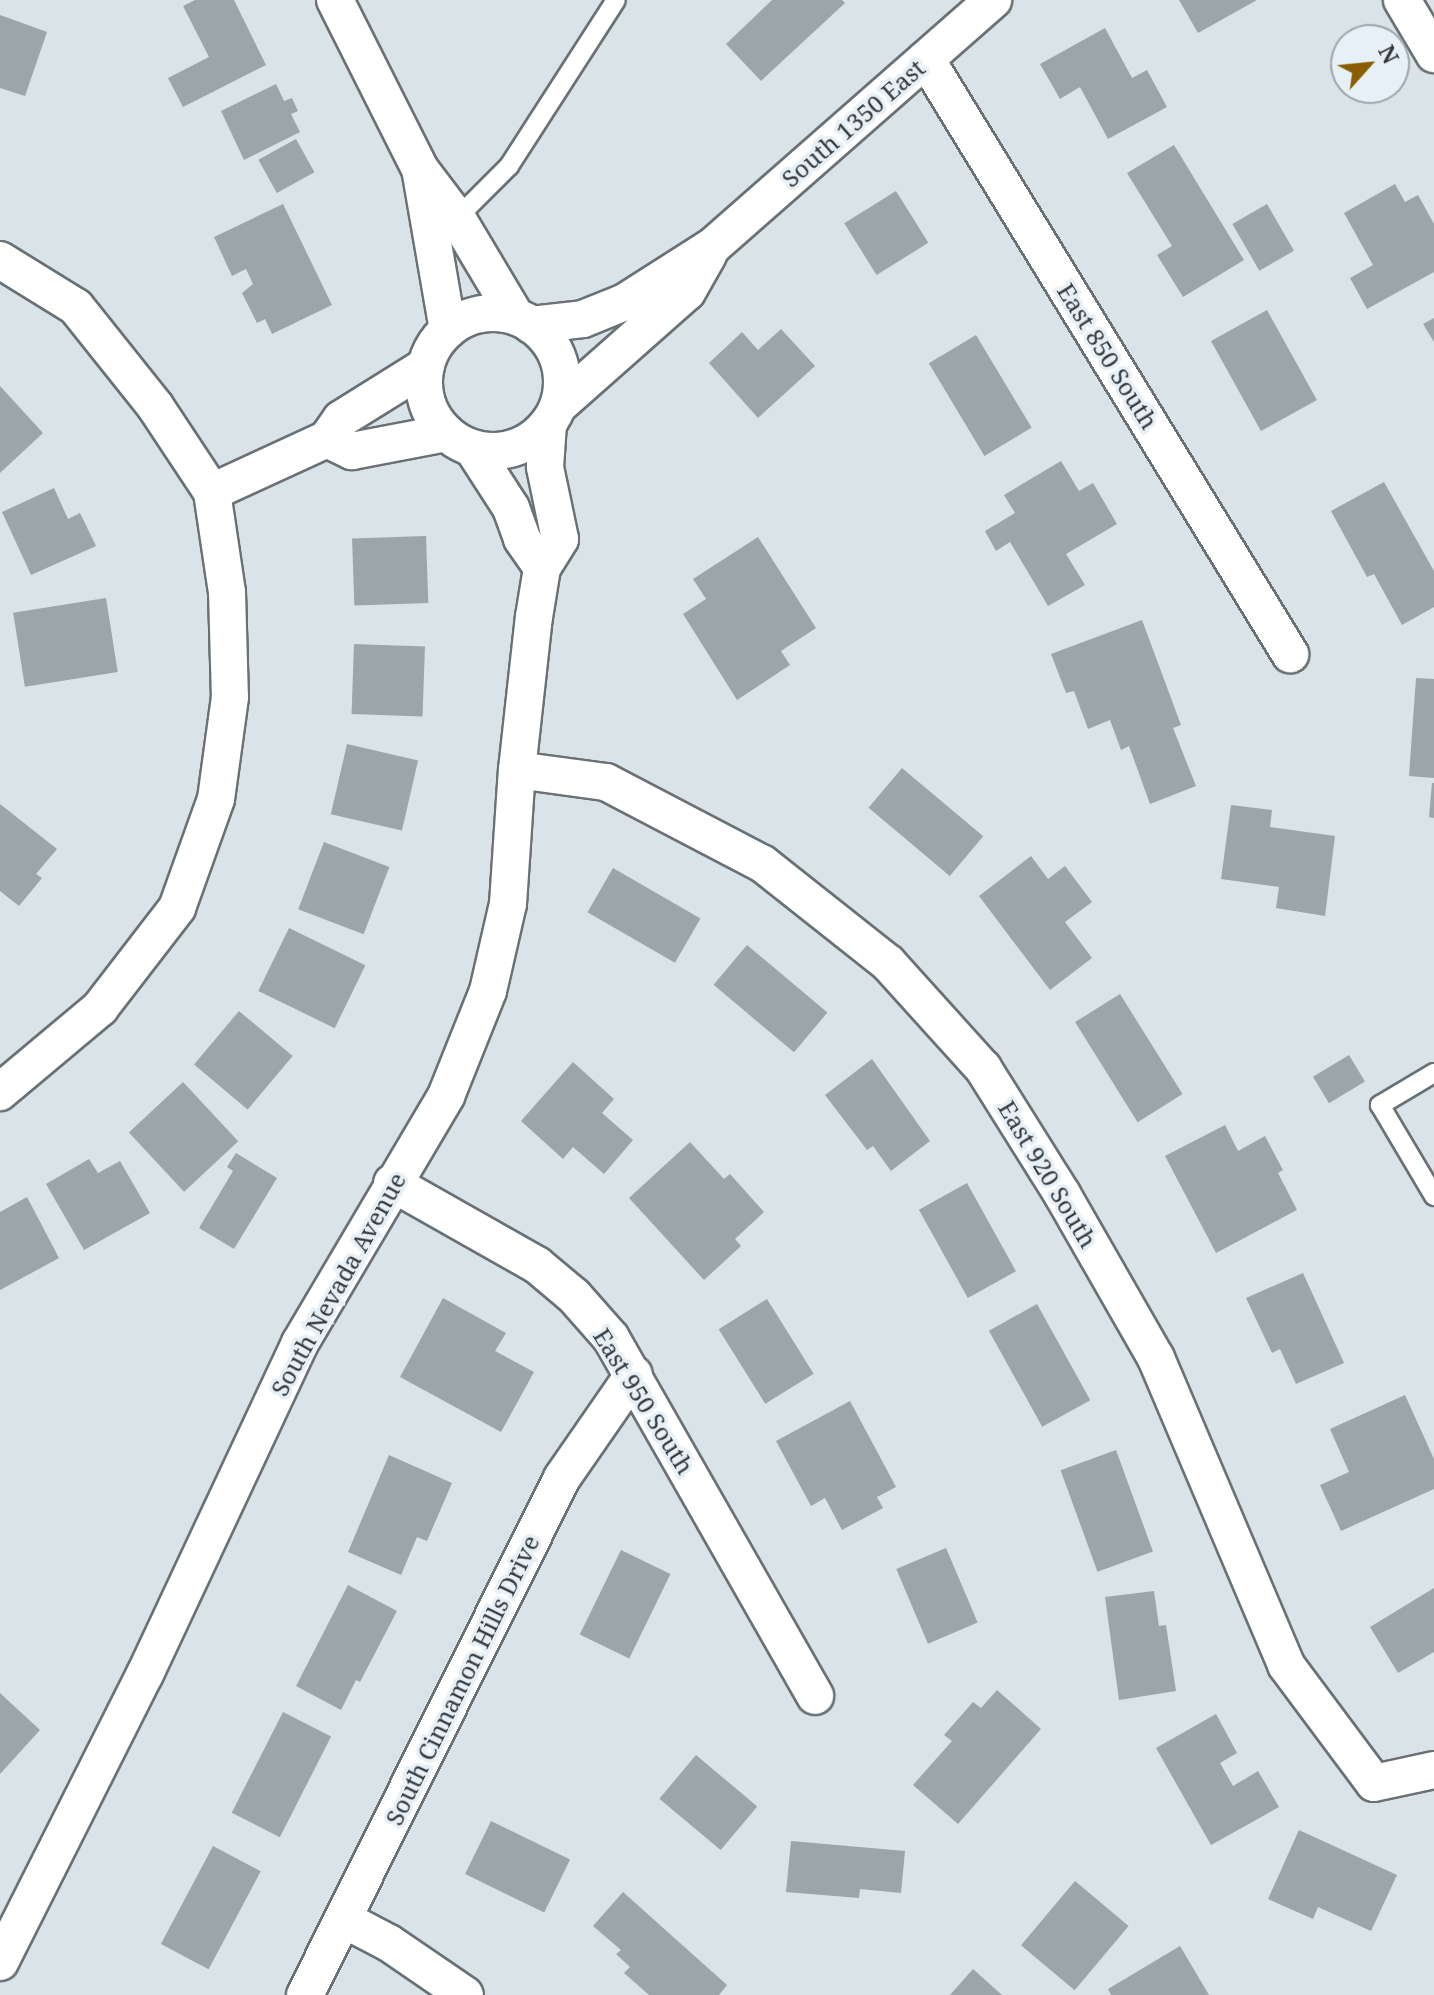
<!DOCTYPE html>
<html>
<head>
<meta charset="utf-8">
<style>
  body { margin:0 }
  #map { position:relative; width:1434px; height:1995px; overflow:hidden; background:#d9e3e8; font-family:"Noto Serif",serif }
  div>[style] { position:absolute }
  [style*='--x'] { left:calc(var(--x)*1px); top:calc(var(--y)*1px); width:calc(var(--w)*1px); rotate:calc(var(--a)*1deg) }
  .building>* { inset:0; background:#9ca5aa; transform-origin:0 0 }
  .roads { filter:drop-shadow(2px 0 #697176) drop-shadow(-2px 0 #697176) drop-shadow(0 2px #697176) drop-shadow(0 -2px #697176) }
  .service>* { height:18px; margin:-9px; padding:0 9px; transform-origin:9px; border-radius:9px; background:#fff }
  .minor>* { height:36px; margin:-18px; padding:0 18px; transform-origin:18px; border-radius:18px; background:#fff }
  .minor>.ring { margin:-18px; padding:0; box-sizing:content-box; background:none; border:36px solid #fff; border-radius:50% }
  span { translate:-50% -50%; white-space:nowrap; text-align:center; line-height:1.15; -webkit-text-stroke:7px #e6f0f6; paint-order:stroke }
  .street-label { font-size:24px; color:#34383a }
  .north { position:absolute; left:1330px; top:24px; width:80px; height:80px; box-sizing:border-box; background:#e6f0f6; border:2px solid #9fa6ab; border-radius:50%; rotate:63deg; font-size:22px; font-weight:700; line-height:32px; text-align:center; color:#34383a }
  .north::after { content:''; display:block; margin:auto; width:28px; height:36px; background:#895d00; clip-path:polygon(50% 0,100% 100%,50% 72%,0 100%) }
</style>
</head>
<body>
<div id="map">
  <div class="building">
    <div style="clip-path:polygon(195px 0,234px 0,266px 65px,183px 107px,168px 78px,209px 57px,183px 6px)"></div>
    <div style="clip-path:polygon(772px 0,842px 0,845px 3px,761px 81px,726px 44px)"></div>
    <div style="clip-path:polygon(1179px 0,1257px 0,1198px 33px)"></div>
    <div style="clip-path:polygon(0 15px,47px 32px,25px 96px,0 88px)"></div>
    <div style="clip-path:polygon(1105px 28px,1132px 78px,1147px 70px,1167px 107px,1108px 139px,1080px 87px,1060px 99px,1040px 64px)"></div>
    <div style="clip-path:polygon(276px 84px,284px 101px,292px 98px,298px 111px,291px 114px,300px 132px,244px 160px,221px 111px)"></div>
    <div style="left:296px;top:139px;width:38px;height:43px;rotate:61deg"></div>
    <div style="clip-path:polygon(1174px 145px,1244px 260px,1183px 297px,1157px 255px,1172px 246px,1127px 173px)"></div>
    <div style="clip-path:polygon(1395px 184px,1405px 202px,1418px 195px,1434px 224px,1434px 272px,1367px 309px,1350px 278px,1373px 265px,1344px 213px)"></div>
    <div style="left:896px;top:191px;width:61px;height:61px;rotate:58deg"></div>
    <div style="clip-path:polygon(283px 204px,332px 305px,272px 334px,265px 319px,257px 323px,242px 293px,253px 284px,246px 269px,232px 276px,214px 237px)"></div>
    <div style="left:1267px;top:204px;width:54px;height:40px;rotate:60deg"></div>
    <div style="left:1267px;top:310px;width:103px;height:64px;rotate:61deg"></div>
    <div style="clip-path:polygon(1434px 318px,1434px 342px,1423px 324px)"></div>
    <div style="clip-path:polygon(781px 329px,815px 366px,758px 418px,709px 363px,742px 332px,758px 350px)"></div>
    <div style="left:976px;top:335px;width:108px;height:55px;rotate:59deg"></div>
    <div style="clip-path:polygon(0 386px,43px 433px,0 473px)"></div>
    <div style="clip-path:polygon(1061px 461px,1079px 491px,1093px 483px,1117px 524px,1066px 554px,1085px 585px,1048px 606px,1010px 542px,996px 551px,985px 531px,1015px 513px,1004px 495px)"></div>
    <div style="clip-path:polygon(1384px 482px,1434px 571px,1434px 607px,1402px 625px,1374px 574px,1367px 577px,1331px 511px)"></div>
    <div style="clip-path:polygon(54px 488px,68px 519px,80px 513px,96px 546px,31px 575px,2px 512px)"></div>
    <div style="left:426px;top:536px;width:67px;height:74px;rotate:88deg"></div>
    <div style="clip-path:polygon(758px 537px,816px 628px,781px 651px,790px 665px,737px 700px,683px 614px,706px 599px,693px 579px)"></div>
    <div style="left:106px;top:598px;width:75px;height:94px;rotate:81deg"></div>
    <div style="clip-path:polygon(1142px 620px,1181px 725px,1173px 728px,1196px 786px,1150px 804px,1129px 746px,1121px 750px,1110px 720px,1088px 729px,1074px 691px,1066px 693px,1051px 654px)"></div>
    <div style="left:354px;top:644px;width:71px;height:70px;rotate:2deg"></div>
    <div style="clip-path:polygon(1416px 678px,1434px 679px,1434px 778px,1409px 776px)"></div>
    <div style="left:347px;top:744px;width:73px;height:72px;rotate:13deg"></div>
    <div style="left:902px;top:768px;width:106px;height:52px;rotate:40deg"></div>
    <div style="clip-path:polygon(1432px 783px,1434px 783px,1434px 818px,1429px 817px)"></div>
    <div style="clip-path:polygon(0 804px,57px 849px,36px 874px,42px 878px,19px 906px,0 891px)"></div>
    <div style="clip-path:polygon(1231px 805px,1272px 810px,1270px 827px,1335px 836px,1325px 916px,1276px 908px,1279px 887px,1221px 879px)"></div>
    <div style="left:324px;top:842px;width:70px;height:72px;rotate:21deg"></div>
    <div style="clip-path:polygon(1031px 856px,1048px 879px,1065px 866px,1092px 902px,1065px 922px,1092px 958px,1050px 990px,979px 896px)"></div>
    <div style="left:613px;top:868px;width:101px;height:51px;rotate:30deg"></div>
    <div style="left:289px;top:928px;width:85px;height:70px;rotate:26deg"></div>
    <div style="left:747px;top:945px;width:105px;height:52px;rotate:40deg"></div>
    <div style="left:1120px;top:994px;width:118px;height:53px;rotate:58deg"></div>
    <div style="left:239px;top:1011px;width:70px;height:70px;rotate:40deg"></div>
    <div style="left:1349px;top:1055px;width:31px;height:42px;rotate:59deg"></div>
    <div style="clip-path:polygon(872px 1059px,930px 1141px,891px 1171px,873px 1146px,867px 1150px,825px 1095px)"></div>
    <div style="clip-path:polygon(573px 1062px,614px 1099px,602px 1113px,633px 1140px,604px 1174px,573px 1147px,563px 1159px,521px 1121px)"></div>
    <div style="left:183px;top:1082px;width:81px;height:74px;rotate:47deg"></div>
    <div style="clip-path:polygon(1225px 1125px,1238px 1151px,1265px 1136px,1283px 1170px,1278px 1173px,1297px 1210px,1216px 1253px,1165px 1156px)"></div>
    <div style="clip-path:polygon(690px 1142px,724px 1179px,730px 1174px,764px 1212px,735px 1239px,741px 1246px,704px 1280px,629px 1198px)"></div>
    <div style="clip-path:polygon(236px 1153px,277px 1178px,234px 1249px,199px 1228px,233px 1171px,227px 1167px)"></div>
    <div style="clip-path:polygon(89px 1159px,98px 1173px,120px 1161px,150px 1213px,84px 1250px,46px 1184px)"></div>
    <div style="left:967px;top:1183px;width:101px;height:55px;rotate:61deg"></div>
    <div style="clip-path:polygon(27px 1197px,59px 1258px,0 1290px,0 1212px)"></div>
    <div style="clip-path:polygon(1303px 1273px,1344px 1363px,1296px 1384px,1280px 1349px,1272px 1353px,1246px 1298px)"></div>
    <div style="clip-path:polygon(443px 1298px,506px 1333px,495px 1351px,534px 1372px,501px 1432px,400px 1377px)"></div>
    <div style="left:767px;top:1299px;width:88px;height:57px;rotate:58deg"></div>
    <div style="left:1037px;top:1304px;width:110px;height:55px;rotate:61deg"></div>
    <div style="clip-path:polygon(1405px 1395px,1434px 1459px,1434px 1489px,1341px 1531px,1320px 1485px,1349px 1472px,1330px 1429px)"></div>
    <div style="clip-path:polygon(850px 1401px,896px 1487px,877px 1497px,883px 1508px,842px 1530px,825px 1498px,811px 1506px,776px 1441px)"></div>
    <div style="left:1116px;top:1450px;width:108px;height:59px;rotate:70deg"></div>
    <div style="clip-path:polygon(389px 1455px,452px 1483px,427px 1541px,417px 1537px,401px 1575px,348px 1552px)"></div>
    <div style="left:946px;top:1548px;width:81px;height:54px;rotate:67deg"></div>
    <div style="left:621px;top:1550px;width:55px;height:94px;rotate:26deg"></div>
    <div style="clip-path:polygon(348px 1585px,397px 1611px,360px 1682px,356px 1680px,341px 1710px,296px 1686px)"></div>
    <div style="clip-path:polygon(1434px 1588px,1434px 1652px,1398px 1673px,1370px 1627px)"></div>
    <div style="clip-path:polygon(1154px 1591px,1159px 1626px,1166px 1625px,1176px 1691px,1119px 1700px,1105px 1597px)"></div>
    <div style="clip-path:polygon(997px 1690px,1041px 1729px,958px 1824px,913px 1785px,952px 1741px,944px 1735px,973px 1702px,981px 1708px)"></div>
    <div style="clip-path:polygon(0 1693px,40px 1730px,0 1774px)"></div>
    <div style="left:283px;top:1712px;width:54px;height:113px;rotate:27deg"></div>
    <div style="clip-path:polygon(1216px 1714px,1237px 1753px,1220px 1763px,1233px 1786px,1258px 1771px,1279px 1807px,1211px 1845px,1156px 1748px)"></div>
    <div style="left:696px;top:1755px;width:80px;height:57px;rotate:40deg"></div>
    <div style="left:491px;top:1821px;width:88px;height:59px;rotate:26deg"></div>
    <div style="clip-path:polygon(1299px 1830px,1397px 1875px,1371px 1931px,1318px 1907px,1313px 1919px,1268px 1899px)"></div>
    <div style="clip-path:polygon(791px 1841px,905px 1851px,901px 1893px,860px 1889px,859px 1898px,786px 1892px)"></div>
    <div style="left:213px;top:1846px;width:54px;height:111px;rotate:28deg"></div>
    <div style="left:1075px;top:1881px;width:70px;height:84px;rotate:40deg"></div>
    <div style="clip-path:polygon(623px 1892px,727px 1985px,719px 1995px,649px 1995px,624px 1973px,630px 1967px,616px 1954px,621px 1950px,593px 1926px)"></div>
    <div style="clip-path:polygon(1180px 1946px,1209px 1995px,1111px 1995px,1108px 1989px)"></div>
    <div style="clip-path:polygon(973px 1969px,1002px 1995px,950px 1995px)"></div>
  </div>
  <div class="roads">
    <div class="service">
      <div style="--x:457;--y:218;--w:74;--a:-45"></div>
      <div style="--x:509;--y:166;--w:197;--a:-57.2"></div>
      <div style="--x:1434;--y:1073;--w:63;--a:149.3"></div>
      <div style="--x:1380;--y:1105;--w:106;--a:59.3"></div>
    </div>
    <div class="minor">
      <div style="--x:335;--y:0;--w:189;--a:63.3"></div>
      <div style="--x:420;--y:169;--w:61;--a:52.9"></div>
      <div style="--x:457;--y:218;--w:115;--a:59.2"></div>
      <div style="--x:1402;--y:0;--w:63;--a:59.3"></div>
      <div style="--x:926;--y:59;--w:698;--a:58.54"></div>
      <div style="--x:421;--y:174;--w:158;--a:80.2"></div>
      <div style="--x:0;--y:260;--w:89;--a:31.7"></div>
      <div style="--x:76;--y:307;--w:127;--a:51.4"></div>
      <div style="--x:155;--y:406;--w:103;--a:56.5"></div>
      <div style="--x:212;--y:492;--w:101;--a:81.5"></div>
      <div style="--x:227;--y:592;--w:105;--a:88.4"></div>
      <div style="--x:230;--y:697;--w:103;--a:97.8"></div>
      <div style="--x:216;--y:799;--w:116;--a:109.7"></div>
      <div style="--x:177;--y:908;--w:126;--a:127.6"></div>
      <div style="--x:100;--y:1008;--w:131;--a:140"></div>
      <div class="ring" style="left:424px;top:313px;width:102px;height:102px"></div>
      <div style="--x:531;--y:325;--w:52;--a:-6.6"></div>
      <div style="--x:583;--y:319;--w:45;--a:-22"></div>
      <div style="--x:625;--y:302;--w:104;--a:-32.5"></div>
      <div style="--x:713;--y:246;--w:373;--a:-41.3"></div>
      <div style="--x:558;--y:406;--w:172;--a:-41.5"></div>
      <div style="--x:687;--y:292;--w:43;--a:-60.4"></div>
      <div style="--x:327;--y:439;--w:24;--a:-55"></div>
      <div style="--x:341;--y:419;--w:100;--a:-31.9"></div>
      <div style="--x:327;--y:439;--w:28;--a:26"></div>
      <div style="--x:352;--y:451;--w:96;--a:-10.8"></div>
      <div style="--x:473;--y:449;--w:70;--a:57.2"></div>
      <div style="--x:511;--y:508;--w:33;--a:70"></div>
      <div style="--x:522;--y:539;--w:35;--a:55"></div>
      <div style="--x:212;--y:492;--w:127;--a:-24.7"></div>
      <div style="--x:517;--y:770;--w:90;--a:7.7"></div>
      <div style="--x:606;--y:782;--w:177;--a:27.6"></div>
      <div style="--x:763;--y:864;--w:159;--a:38.4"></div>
      <div style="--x:888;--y:963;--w:142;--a:47.9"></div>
      <div style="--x:983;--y:1068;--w:149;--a:57.9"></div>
      <div style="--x:1062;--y:1194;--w:189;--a:60.2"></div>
      <div style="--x:1156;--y:1358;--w:333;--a:67"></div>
      <div style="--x:1286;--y:1665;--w:147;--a:53.3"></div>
      <div style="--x:1374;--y:1783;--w:61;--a:-12.2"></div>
      <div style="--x:392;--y:1183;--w:167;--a:29.5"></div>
      <div style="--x:537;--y:1265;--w:48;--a:40"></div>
      <div style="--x:574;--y:1296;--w:56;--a:48.6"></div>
      <div style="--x:611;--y:1338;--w:412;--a:60.3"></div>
      <div style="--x:343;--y:1919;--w:52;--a:27.6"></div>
      <div style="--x:389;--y:1943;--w:92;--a:34.4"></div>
      <div style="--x:0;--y:1962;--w:322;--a:-63.3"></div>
      <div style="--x:145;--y:1674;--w:365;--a:-64.9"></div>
      <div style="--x:300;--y:1343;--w:287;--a:-59.4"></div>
      <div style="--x:446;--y:1096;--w:113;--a:-68.2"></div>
      <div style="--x:488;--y:991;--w:89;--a:-77.1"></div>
      <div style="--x:508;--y:904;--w:134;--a:-86.2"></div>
      <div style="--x:517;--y:770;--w:154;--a:-83.7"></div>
      <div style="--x:534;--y:617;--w:50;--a:-80.7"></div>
      <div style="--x:542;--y:568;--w:34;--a:-58"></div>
      <div style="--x:560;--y:539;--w:74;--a:-101.8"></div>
      <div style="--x:545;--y:467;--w:43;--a:-86"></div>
      <div style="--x:305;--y:1995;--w:577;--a:-63.57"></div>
      <div style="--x:562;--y:1478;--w:126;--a:-55.3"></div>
    </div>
  </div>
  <div class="street-label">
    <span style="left:853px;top:123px;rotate:-41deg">South 1350 East</span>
    <span style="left:1108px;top:356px;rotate:58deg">East 850 South</span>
    <span style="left:1048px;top:1174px;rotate:59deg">East 920 South</span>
    <span style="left:338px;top:1284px;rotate:-61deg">South Nevada Avenue</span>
    <span style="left:644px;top:1401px;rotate:58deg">East 950 South</span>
    <span style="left:462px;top:1680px;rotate:-64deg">South Cinnamon Hills Drive</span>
  </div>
  <div class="north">N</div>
</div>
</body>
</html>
